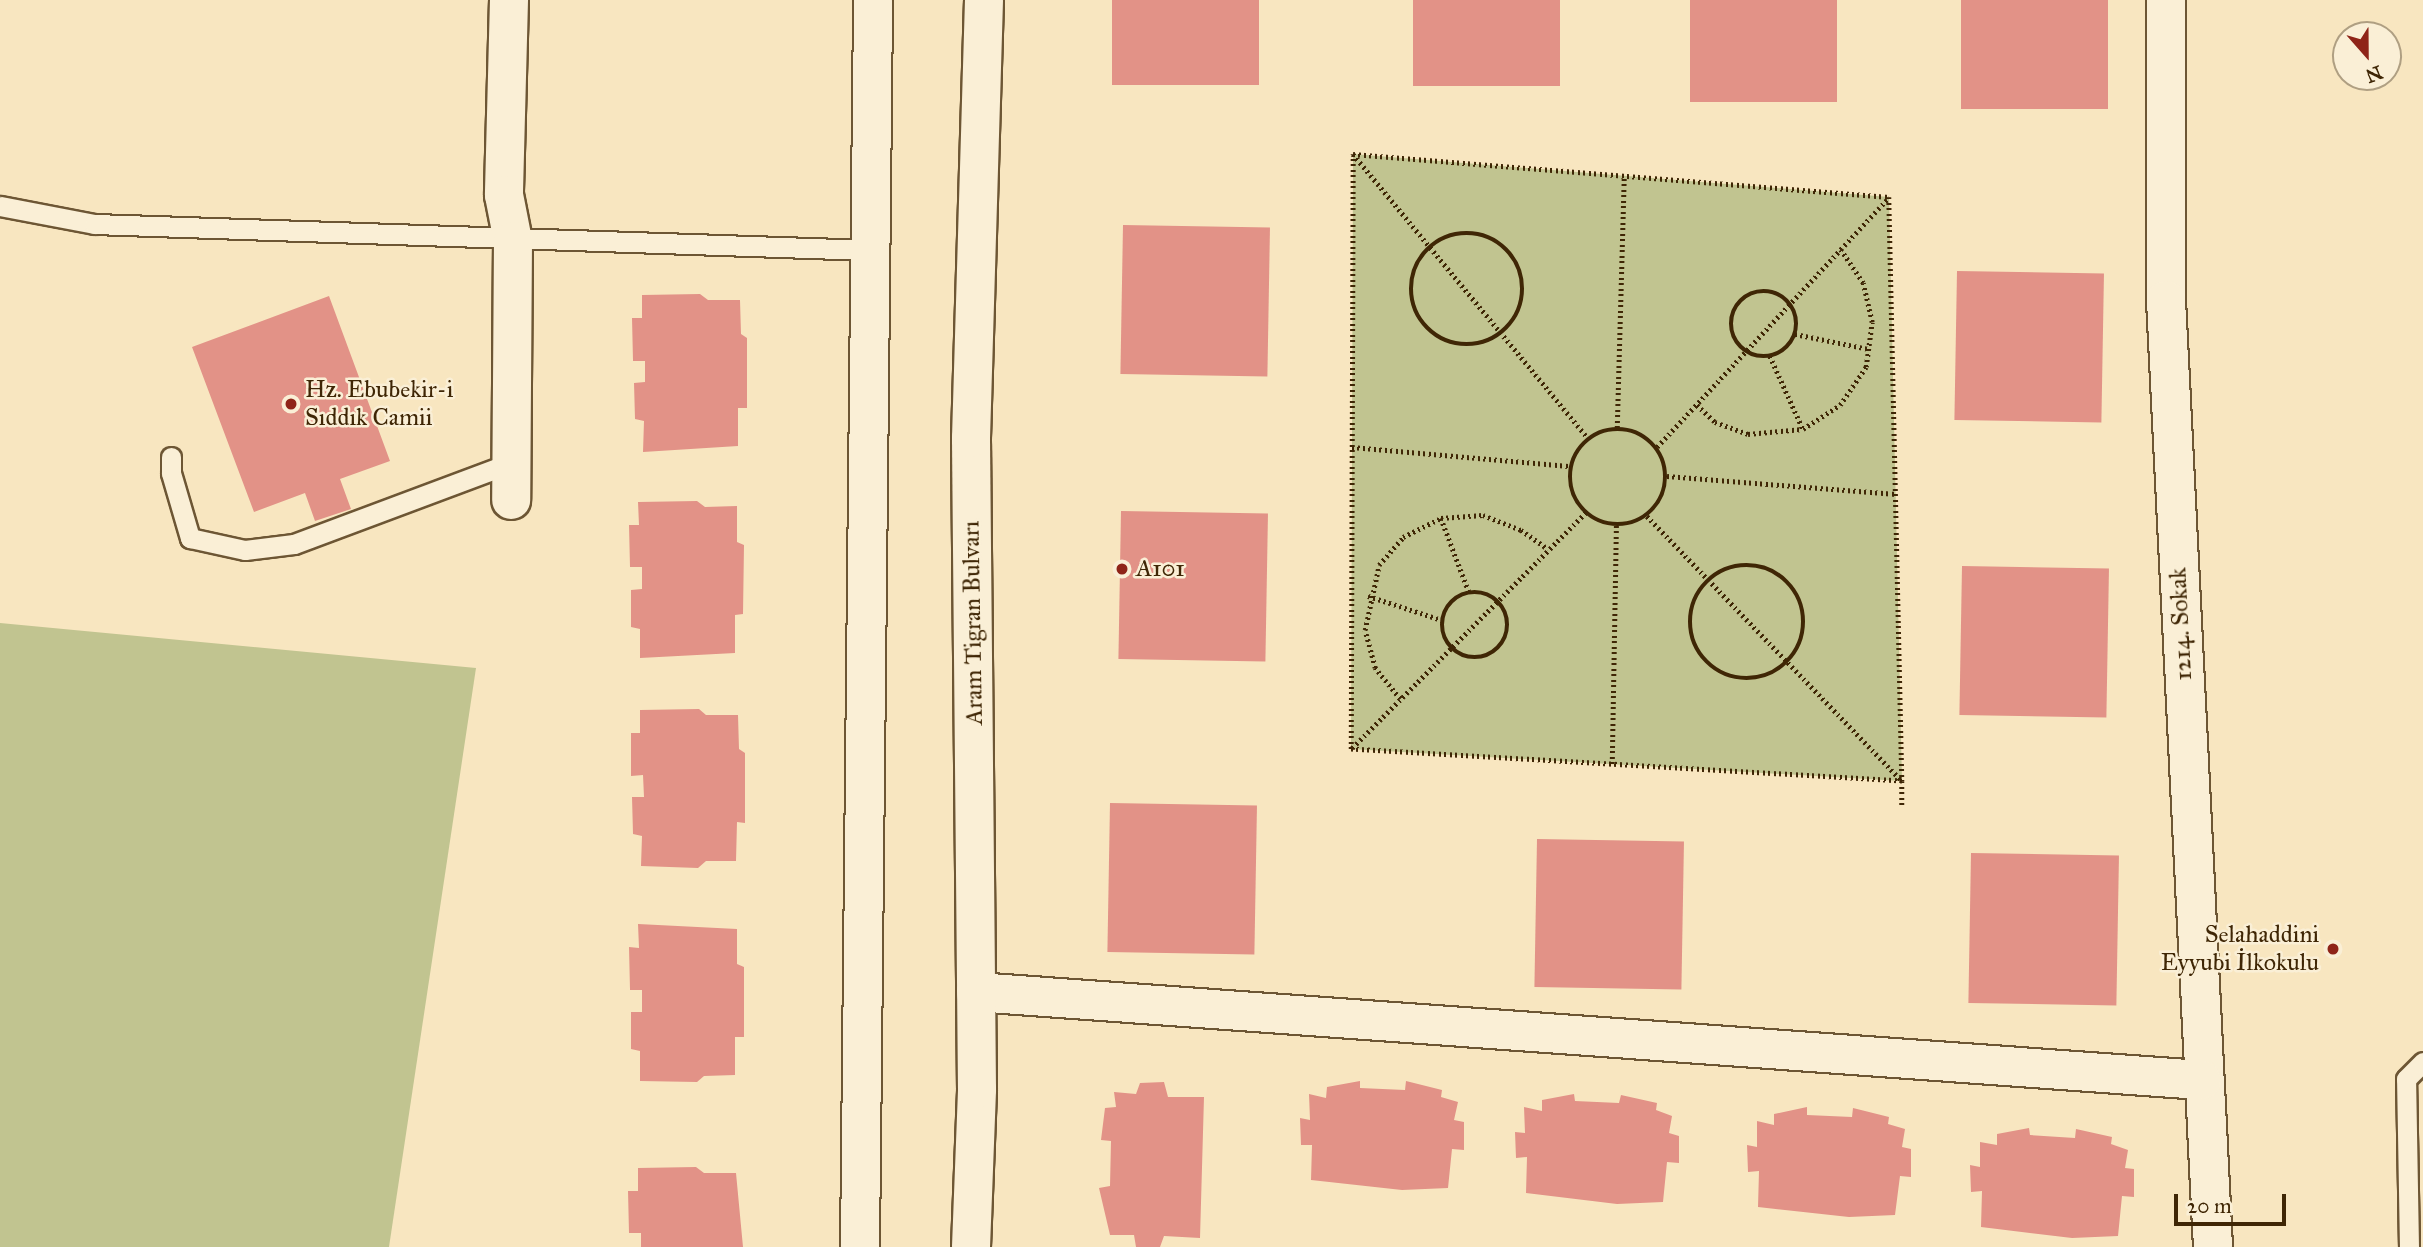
<!DOCTYPE html>
<html>
<head>
<meta charset="utf-8">
<style>
  body { margin:0 }
  #map { position:relative; width:2423px; height:1247px; overflow:hidden; background:#f8e6c0; font-family:"IM FELL Great Primer",serif }
  div>[style] { position:absolute }
  [style*='--x'] { left:calc(var(--x)*1px); top:calc(var(--y)*1px); width:calc(var(--w)*1px); rotate:calc(var(--a)*1deg) }
  .green>* { inset:0; background:#c1c490 }
  .building>* { inset:0; background:#e29287; transform-origin:0 0 }
  .path>* { height:4.5px; margin-top:-2.25px; transform-origin:0; background:repeating-linear-gradient(90deg,#3f2605 0 2px,transparent 0 5.5px) }
  .path>.ring { margin:-2.25px; padding:0; box-sizing:content-box; background:none; border:4.5px solid #3f2605; border-radius:50% }
  .roads { filter:drop-shadow(2px 0 #6d5634) drop-shadow(-2px 0 #6d5634) drop-shadow(0 2px #6d5634) drop-shadow(0 -2px #6d5634) }
  .service>* { height:19px; margin:-9.5px; padding:0 9.5px; transform-origin:9.5px; border-radius:9.5px; background:#faefd6 }
  .minor>* { height:38px; margin:-19px; padding:0 19px; transform-origin:19px; border-radius:19px; background:#faefd6 }
  .secondary>* { height:38px; margin:-19px; padding:0 19px; transform-origin:19px; border-radius:19px; background:#faefd6 }
  .dots>* { width:19px; height:19px; translate:-50% -50%; box-sizing:border-box; border:4px solid #faefd6; border-radius:50% }
  span { translate:-50% -50%; white-space:nowrap; text-align:center; line-height:1.15; -webkit-text-stroke:5px #faefd6; paint-order:stroke }
  .poi-label { font-size:24px; color:#3f2605 }
  .left { translate:0 -50%; text-align:left }
  .right { translate:-100% -50%; text-align:right }
  .street-label { font-size:24px; color:#3f2605 }
  .north { position:absolute; left:2332px; top:21px; width:70px; height:70px; box-sizing:border-box; background:#faefd6; border:2px solid #af9f82; border-radius:50%; rotate:159deg; font-size:19px; font-weight:700; line-height:28px; text-align:center; color:#3f2605 }
  .north::after { content:''; display:block; margin:auto; width:24px; height:32px; background:#8f2418; clip-path:polygon(50% 0,100% 100%,50% 72%,0 100%) }
  .scale { position:absolute; left:2174px; top:1194px; width:112px; height:32px; box-sizing:border-box; border:4px solid #3f2605; border-top:0; padding-left:9px; font-size:21px; line-height:24px; white-space:nowrap; color:#3f2605; -webkit-text-stroke:5px #faefd6; paint-order:stroke }
</style>
</head>
<body>
<div id="map">
  <div class="green">
    <div style="clip-path:polygon(1353px 154px,1889px 197px,1902px 781px,1351px 749px)"></div>
    <div style="clip-path:polygon(0 623px,476px 668px,389px 1247px,0 1247px)"></div>
  </div>
  <div class="building">
    <div style="left:1112px;top:0;width:147px;height:85px"></div>
    <div style="left:1413px;top:0;width:147px;height:86px"></div>
    <div style="left:1690px;top:0;width:147px;height:102px"></div>
    <div style="left:1961px;top:0;width:147px;height:109px"></div>
    <div style="left:1123px;top:225px;width:147px;height:149px;rotate:1deg"></div>
    <div style="left:1957px;top:271px;width:147px;height:149px;rotate:1deg"></div>
    <div style="clip-path:polygon(700px 294px,708px 300px,740px 300px,741px 334px,747px 338px,747px 408px,738px 408px,738px 446px,643px 452px,644px 421px,635px 419px,634px 383px,645px 382px,645px 361px,633px 361px,632px 318px,642px 318px,642px 295px)"></div>
    <div style="clip-path:polygon(329px 296px,390px 461px,340px 479px,351px 509px,315px 521px,305px 493px,254px 512px,192px 347px)"></div>
    <div style="clip-path:polygon(697px 501px,705px 507px,737px 506px,737px 542px,744px 545px,743px 614px,735px 615px,735px 653px,640px 658px,640px 629px,631px 627px,631px 590px,642px 589px,642px 567px,630px 567px,629px 525px,639px 525px,638px 502px)"></div>
    <div style="left:1121px;top:511px;width:147px;height:148px;rotate:1deg"></div>
    <div style="left:1962px;top:566px;width:147px;height:149px;rotate:1deg"></div>
    <div style="clip-path:polygon(699px 709px,706px 715px,738px 715px,739px 749px,745px 753px,745px 823px,737px 822px,736px 861px,706px 861px,698px 868px,641px 866px,642px 836px,633px 834px,632px 797px,644px 797px,643px 775px,631px 776px,631px 733px,640px 733px,640px 710px)"></div>
    <div style="left:1110px;top:803px;width:147px;height:149px;rotate:1deg"></div>
    <div style="left:1537px;top:839px;width:147px;height:148px;rotate:1deg"></div>
    <div style="left:1971px;top:853px;width:148px;height:150px;rotate:1deg"></div>
    <div style="clip-path:polygon(638px 924px,737px 929px,737px 964px,744px 967px,744px 1037px,735px 1037px,735px 1075px,704px 1076px,697px 1082px,640px 1081px,640px 1051px,631px 1049px,631px 1012px,642px 1012px,642px 990px,630px 990px,629px 947px,639px 948px)"></div>
    <div style="clip-path:polygon(1360px 1081px,1360px 1088px,1405px 1090px,1406px 1081px,1442px 1090px,1441px 1097px,1458px 1102px,1454px 1120px,1464px 1122px,1464px 1150px,1452px 1149px,1448px 1188px,1402px 1190px,1311px 1180px,1312px 1145px,1301px 1145px,1300px 1118px,1310px 1120px,1309px 1094px,1326px 1098px,1327px 1087px)"></div>
    <div style="clip-path:polygon(1164px 1082px,1168px 1097px,1204px 1097px,1200px 1238px,1164px 1236px,1160px 1247px,1136px 1247px,1134px 1235px,1110px 1235px,1099px 1188px,1110px 1186px,1111px 1141px,1101px 1140px,1105px 1108px,1116px 1107px,1114px 1092px,1136px 1094px,1140px 1083px)"></div>
    <div style="clip-path:polygon(1574px 1094px,1575px 1101px,1619px 1103px,1621px 1095px,1657px 1103px,1656px 1110px,1672px 1116px,1669px 1133px,1679px 1136px,1679px 1163px,1667px 1162px,1663px 1202px,1617px 1204px,1526px 1193px,1527px 1157px,1516px 1158px,1515px 1132px,1525px 1133px,1524px 1107px,1542px 1111px,1542px 1100px)"></div>
    <div style="clip-path:polygon(1807px 1107px,1807px 1115px,1852px 1117px,1853px 1108px,1889px 1117px,1888px 1124px,1905px 1129px,1902px 1147px,1911px 1149px,1911px 1177px,1900px 1176px,1895px 1215px,1849px 1217px,1758px 1207px,1759px 1171px,1748px 1172px,1747px 1145px,1757px 1147px,1757px 1121px,1774px 1125px,1774px 1114px)"></div>
    <div style="clip-path:polygon(2029px 1128px,2030px 1135px,2075px 1138px,2076px 1129px,2112px 1137px,2111px 1144px,2128px 1150px,2125px 1168px,2134px 1169px,2134px 1197px,2122px 1196px,2118px 1236px,2072px 1238px,1981px 1227px,1982px 1191px,1971px 1192px,1970px 1165px,1980px 1167px,1980px 1142px,1997px 1145px,1997px 1134px)"></div>
    <div style="clip-path:polygon(696px 1167px,704px 1173px,736px 1173px,743px 1247px,641px 1247px,641px 1233px,629px 1233px,628px 1191px,638px 1191px,638px 1168px)"></div>
  </div>
  <div class="path">
    <div style="--x:1353;--y:154;--w:538;--a:4.59"></div>
    <div style="--x:1889;--y:197;--w:584;--a:88.72"></div>
    <div style="--x:1902;--y:781;--w:552;--a:-176.68"></div>
    <div style="--x:1351;--y:749;--w:595;--a:-89.81"></div>
    <div style="--x:1353;--y:154;--w:369;--a:50.4"></div>
    <div class="ring" style="left:1411px;top:233px;width:107.5px;height:107.5px"></div>
    <div class="ring" style="left:1731px;top:291px;width:61.5px;height:61.5px"></div>
    <div style="--x:1795;--y:334;--w:76;--a:11.5"></div>
    <div style="--x:1770;--y:356;--w:80;--a:65.7"></div>
    <div style="--x:1697;--y:405;--w:25;--a:43"></div>
    <div style="--x:1715;--y:422;--w:35;--a:20"></div>
    <div style="--x:1748;--y:434;--w:55;--a:-5.2"></div>
    <div style="--x:1803;--y:429;--w:44;--a:-33"></div>
    <div style="--x:1840;--y:405;--w:46;--a:-55.6"></div>
    <div style="--x:1866;--y:367;--w:45;--a:-82.4"></div>
    <div style="--x:1872;--y:322;--w:40;--a:-103"></div>
    <div style="--x:1863;--y:283;--w:40;--a:-124"></div>
    <div style="--x:1617;--y:428;--w:252;--a:-88.4"></div>
    <div class="ring" style="left:1570px;top:429px;width:91.5px;height:91.5px"></div>
    <div style="--x:1352;--y:447;--w:220;--a:5"></div>
    <div style="--x:1657;--y:447;--w:341;--a:-47.1"></div>
    <div style="--x:1667;--y:476;--w:230;--a:4.5"></div>
    <div style="--x:1647;--y:516;--w:368;--a:46.1"></div>
    <div style="--x:1902;--y:781;--w:24;--a:90"></div>
    <div style="--x:1441;--y:518;--w:79;--a:69.3"></div>
    <div class="ring" style="left:1690px;top:565px;width:109.5px;height:109.5px"></div>
    <div class="ring" style="left:1442px;top:592px;width:61.5px;height:61.5px"></div>
    <div style="--x:1368;--y:596;--w:78;--a:18"></div>
    <div style="--x:1400;--y:699;--w:40;--a:-129"></div>
    <div style="--x:1375;--y:668;--w:39;--a:-105"></div>
    <div style="--x:1365;--y:630;--w:66;--a:-77.8"></div>
    <div style="--x:1379;--y:565;--w:37;--a:-49"></div>
    <div style="--x:1403;--y:537;--w:42;--a:-26.6"></div>
    <div style="--x:1441;--y:518;--w:42;--a:-4.1"></div>
    <div style="--x:1483;--y:515;--w:41;--a:21.5"></div>
    <div style="--x:1521;--y:530;--w:33;--a:35"></div>
    <div style="--x:1352;--y:748;--w:331;--a:-45.2"></div>
    <div style="--x:1612;--y:764;--w:239;--a:-89"></div>
  </div>
  <div class="roads">
    <div class="service">
      <div style="--x:0;--y:206;--w:96;--a:10.8"></div>
      <div style="--x:94;--y:224;--w:777;--a:1.92"></div>
      <div style="--x:171;--y:457;--w:16;--a:90"></div>
      <div style="--x:171;--y:473;--w:68;--a:73.7"></div>
      <div style="--x:190;--y:538;--w:56;--a:12.3"></div>
      <div style="--x:245;--y:550;--w:49;--a:-7"></div>
      <div style="--x:294;--y:544;--w:232;--a:-20.5"></div>
      <div style="--x:2409;--y:1247;--w:168;--a:-91"></div>
      <div style="--x:2406;--y:1079;--w:24;--a:-45"></div>
    </div>
    <div class="minor">
      <div style="--x:509;--y:0;--w:195;--a:91.5"></div>
      <div style="--x:504;--y:195;--w:47;--a:78.9"></div>
      <div style="--x:513;--y:241;--w:259;--a:90.4"></div>
      <div style="--x:2166;--y:0;--w:300;--a:90"></div>
      <div style="--x:2166;--y:300;--w:948;--a:87.16"></div>
      <div style="--x:976;--y:992;--w:1229;--a:4.11"></div>
    </div>
    <div class="secondary">
      <div style="--x:860;--y:1247;--w:1247;--a:-89.4"></div>
      <div style="--x:971;--y:1247;--w:158;--a:-87.8"></div>
      <div style="--x:977;--y:1089;--w:651;--a:-90.53"></div>
      <div style="--x:971;--y:438;--w:438;--a:-88.3"></div>
    </div>
  </div>
  <div class="dots">
    <div style="left:291px;top:404px;background:#8f2418"></div>
    <div style="left:1122px;top:569px;background:#8f2418"></div>
    <div style="left:2333px;top:949px;background:#8f2418"></div>
  </div>
  <div class="poi-label">
    <span class="left" style="left:305px;top:404px">Hz. Ebubekir-i<br>Sıddık Camii</span>
    <span class="left" style="left:1136px;top:569px">A101</span>
    <span class="right" style="left:2319px;top:949px">Selahaddini<br>Eyyubi İlkokulu</span>
  </div>
  <div class="street-label">
    <span style="left:973px;top:623px;rotate:-91deg">Aram Tigran Bulvarı</span>
    <span style="left:2181px;top:624px;rotate:-93deg">1214. Sokak</span>
  </div>
  <div class="north">N</div>
  <div class="scale">20 m</div>
</div>
</body>
</html>
